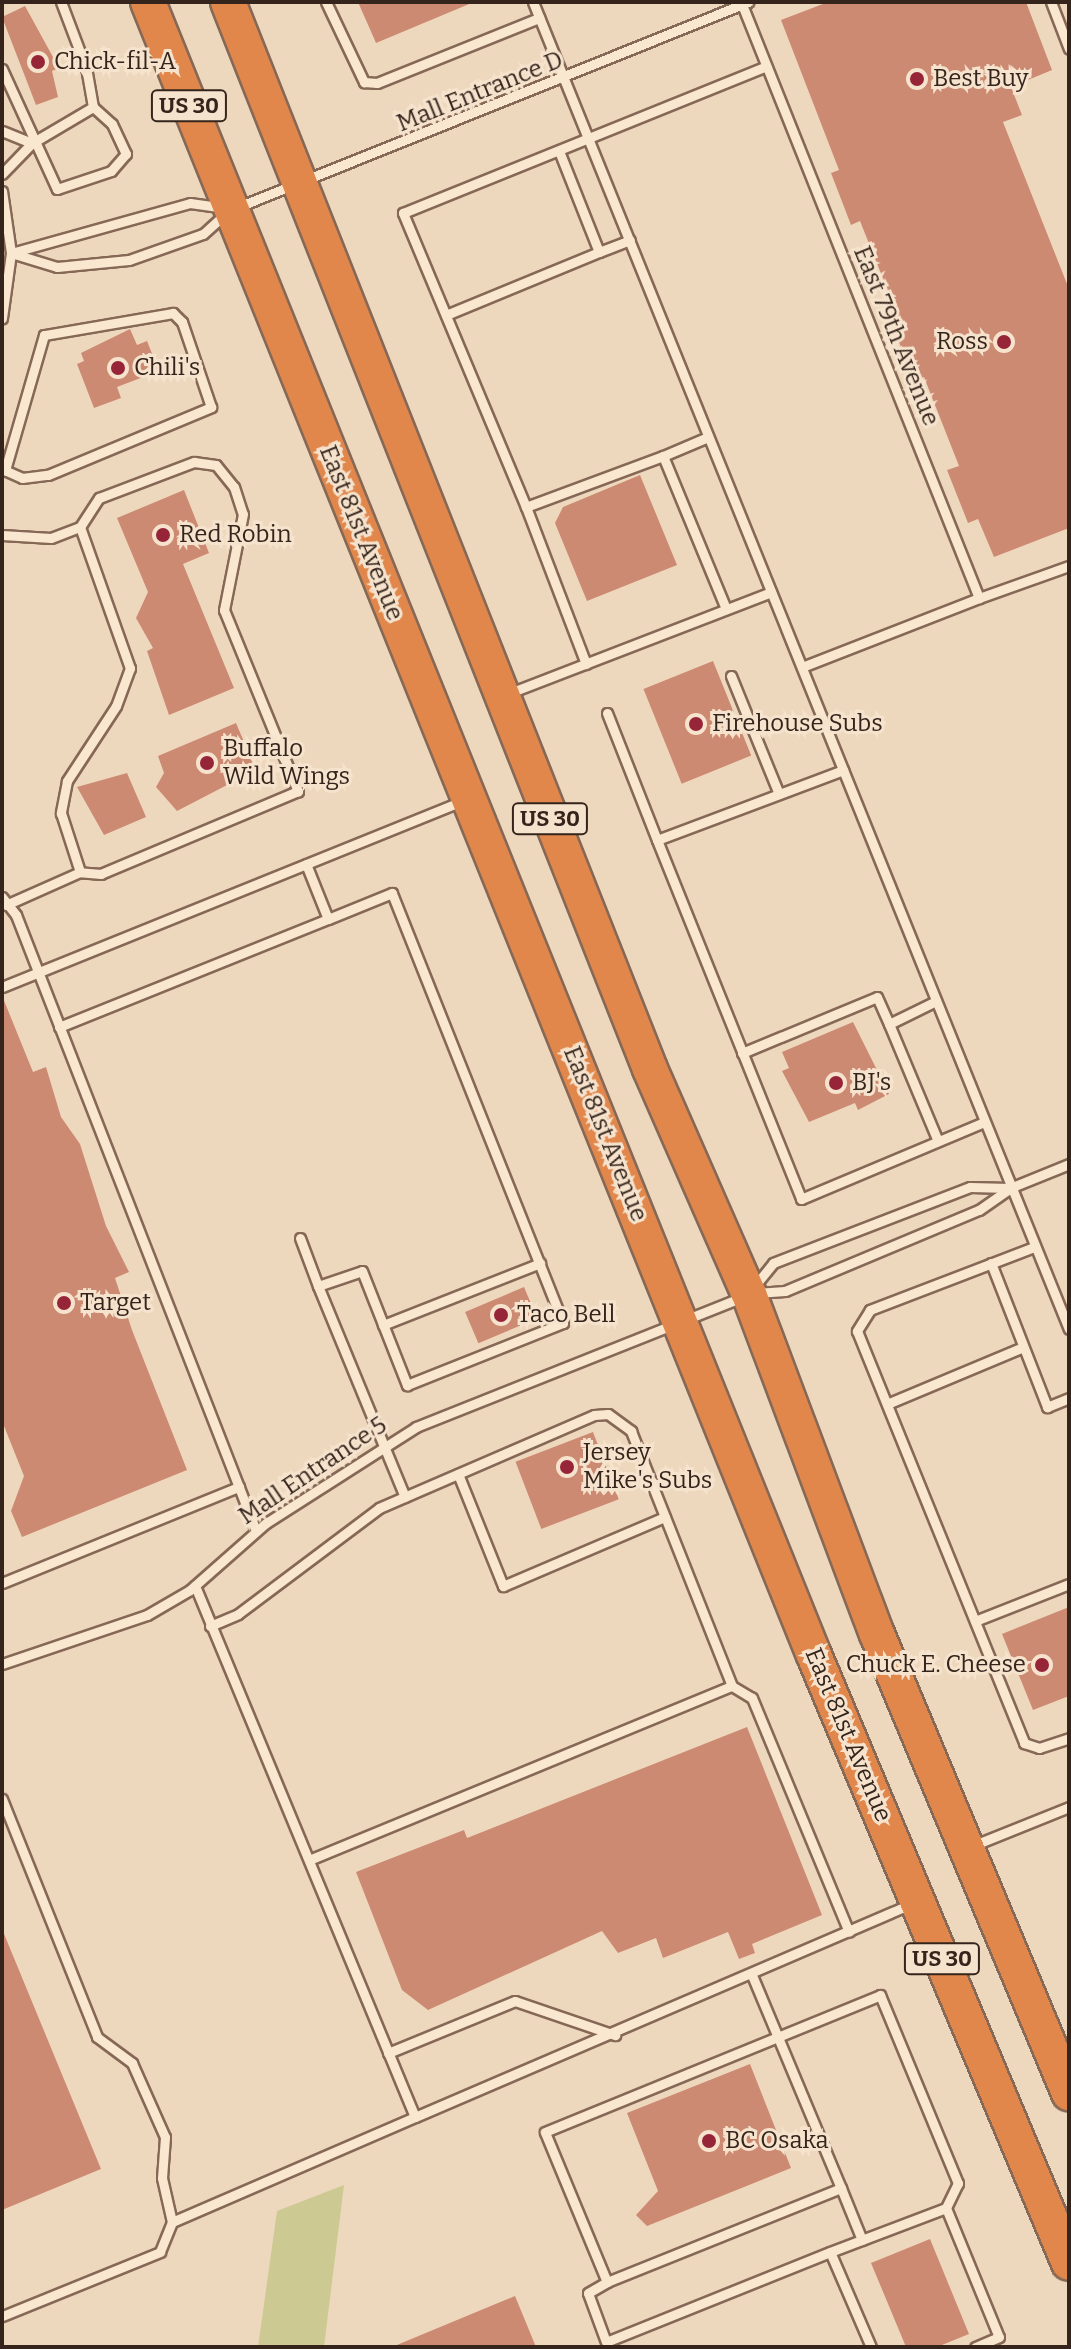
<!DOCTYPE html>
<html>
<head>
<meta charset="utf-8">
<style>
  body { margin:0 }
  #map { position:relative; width:1071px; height:2349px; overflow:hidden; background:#eed8bd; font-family:Bitter,serif }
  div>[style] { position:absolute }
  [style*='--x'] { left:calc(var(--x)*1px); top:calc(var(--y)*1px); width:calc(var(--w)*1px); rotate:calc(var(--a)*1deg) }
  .green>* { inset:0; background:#ccca92 }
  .building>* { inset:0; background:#cd8a72; transform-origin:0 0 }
  .roads { filter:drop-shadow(2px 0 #866856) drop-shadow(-2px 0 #866856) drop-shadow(0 2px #866856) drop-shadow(0 -2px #866856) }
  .lane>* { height:9px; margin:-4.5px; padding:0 4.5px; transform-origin:4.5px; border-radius:4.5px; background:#f9e7d0 }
  .highway>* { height:34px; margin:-17px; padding:0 17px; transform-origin:17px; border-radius:17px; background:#e1874b }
  .dots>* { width:22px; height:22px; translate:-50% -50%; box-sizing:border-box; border:4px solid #f6e3cd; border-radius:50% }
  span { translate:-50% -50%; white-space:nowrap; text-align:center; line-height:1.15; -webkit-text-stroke:6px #f6e3cd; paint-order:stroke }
  .shield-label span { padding:2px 6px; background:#f6e3cd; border:2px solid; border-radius:6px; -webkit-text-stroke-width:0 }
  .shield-label { font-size:22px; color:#35241b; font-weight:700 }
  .poi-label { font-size:24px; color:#35241b }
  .left { translate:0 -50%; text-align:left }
  .right { translate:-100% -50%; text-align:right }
  .street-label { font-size:24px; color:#35241b }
  .frame { position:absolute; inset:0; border:4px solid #35241b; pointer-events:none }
</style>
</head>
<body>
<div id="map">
  <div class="green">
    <div style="clip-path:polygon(344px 2185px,324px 2347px,258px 2347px,277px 2211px)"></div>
  </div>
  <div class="building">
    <div style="clip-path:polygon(358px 2px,474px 2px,376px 43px)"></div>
    <div style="clip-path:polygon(828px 2px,1026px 2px,1052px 70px,1011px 87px,1022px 115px,1003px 122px,1069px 289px,1069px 528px,994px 557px,978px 519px,968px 523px,947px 470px,959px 466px,924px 377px,914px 381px,894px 329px,902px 326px,860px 221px,851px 225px,831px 173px,839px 170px,781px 20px)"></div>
    <div style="clip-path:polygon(25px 6px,59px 68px,52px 71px,58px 97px,36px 105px,2px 17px)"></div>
    <div style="clip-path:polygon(130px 329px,137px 345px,147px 341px,159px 371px,117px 387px,121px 398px,94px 408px,77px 364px,84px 361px,81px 353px)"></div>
    <div style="clip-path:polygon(640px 475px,677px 565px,587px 601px,555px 523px,563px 507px)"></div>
    <div style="clip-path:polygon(184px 490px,209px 553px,183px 564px,234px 688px,169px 715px,147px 651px,153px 648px,136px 618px,148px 592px,117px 518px)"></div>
    <div style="left:713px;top:661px;width:102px;height:75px;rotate:68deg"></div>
    <div style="clip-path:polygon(236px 723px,256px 770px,177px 811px,156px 787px,164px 773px,158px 756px)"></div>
    <div style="clip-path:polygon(127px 773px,146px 817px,104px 835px,77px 787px)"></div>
    <div style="clip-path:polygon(3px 998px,33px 1072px,46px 1067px,61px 1117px,80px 1144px,106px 1226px,129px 1272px,115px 1278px,132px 1330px,187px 1470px,22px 1537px,11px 1511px,24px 1476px,2px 1421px)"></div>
    <div style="clip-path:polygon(853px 1022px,889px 1094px,858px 1110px,855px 1103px,809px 1122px,782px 1071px,789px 1068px,782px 1052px)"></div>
    <div style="left:524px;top:1287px;width:34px;height:64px;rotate:67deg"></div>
    <div style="left:593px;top:1432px;width:72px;height:83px;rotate:69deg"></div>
    <div style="clip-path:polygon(1069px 1607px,1069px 1696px,1033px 1710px,1002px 1634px)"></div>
    <div style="clip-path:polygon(747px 1727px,822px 1915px,752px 1944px,755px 1953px,739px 1959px,728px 1932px,663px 1958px,656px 1938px,618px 1953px,602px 1931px,428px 2010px,402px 1990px,356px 1872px,464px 1830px,467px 1838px)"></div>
    <div style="clip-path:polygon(2px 1929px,101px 2169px,2px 2210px)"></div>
    <div style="clip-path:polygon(750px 2064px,791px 2168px,647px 2226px,636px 2215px,658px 2191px,627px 2113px)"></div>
    <div style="clip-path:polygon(930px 2239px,969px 2334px,937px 2347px,906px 2347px,871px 2263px)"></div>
    <div style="clip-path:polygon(515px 2296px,536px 2347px,392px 2347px)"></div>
  </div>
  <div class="roads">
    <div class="lane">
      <div style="--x:326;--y:2;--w:89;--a:64.6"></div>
      <div style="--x:364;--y:82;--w:13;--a:4"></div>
      <div style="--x:377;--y:83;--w:175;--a:-21.9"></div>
      <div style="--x:533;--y:2;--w:1431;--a:68.01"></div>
      <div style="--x:741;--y:2;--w:642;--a:68.23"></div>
      <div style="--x:979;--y:598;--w:96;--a:-19.6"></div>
      <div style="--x:1051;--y:2;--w:50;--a:69"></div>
      <div style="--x:2;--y:69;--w:132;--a:65.4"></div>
      <div style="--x:57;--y:189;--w:57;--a:-18.4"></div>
      <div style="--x:111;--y:171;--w:23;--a:-49"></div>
      <div style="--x:126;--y:154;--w:33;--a:-115"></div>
      <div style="--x:112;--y:124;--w:25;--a:-138"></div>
      <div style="--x:2;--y:131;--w:32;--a:22"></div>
      <div style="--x:32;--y:143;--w:43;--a:134.1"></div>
      <div style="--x:32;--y:143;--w:71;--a:-30.5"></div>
      <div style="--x:93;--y:107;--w:40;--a:-100"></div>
      <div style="--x:86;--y:68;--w:71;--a:-110.7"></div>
      <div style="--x:2;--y:191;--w:63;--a:81.7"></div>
      <div style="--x:11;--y:253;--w:66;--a:97.9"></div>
      <div style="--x:238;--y:207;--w:550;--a:-21.9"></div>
      <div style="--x:599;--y:252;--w:33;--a:-21"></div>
      <div style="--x:11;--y:253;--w:48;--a:16.9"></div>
      <div style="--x:57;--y:267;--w:72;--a:-5.6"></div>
      <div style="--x:129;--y:260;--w:78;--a:-19.4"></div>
      <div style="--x:203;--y:234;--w:30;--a:-42"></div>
      <div style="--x:11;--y:253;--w:186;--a:-15.6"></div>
      <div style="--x:190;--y:203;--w:34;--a:8"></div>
      <div style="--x:446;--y:315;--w:165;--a:-22.4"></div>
      <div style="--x:599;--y:252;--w:109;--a:-111.6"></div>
      <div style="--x:708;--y:437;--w:49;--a:157.1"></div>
      <div style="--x:663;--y:456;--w:165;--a:67.6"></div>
      <div style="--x:2;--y:469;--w:22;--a:24"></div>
      <div style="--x:22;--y:478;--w:26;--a:-7"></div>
      <div style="--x:48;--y:475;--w:177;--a:-22.6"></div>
      <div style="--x:211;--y:407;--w:90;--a:-108.8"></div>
      <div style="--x:182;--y:322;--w:13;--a:-135"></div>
      <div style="--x:173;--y:313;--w:131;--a:170.3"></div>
      <div style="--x:44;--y:335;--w:141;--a:106.1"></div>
      <div style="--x:526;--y:507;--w:319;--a:-112.7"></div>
      <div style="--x:403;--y:213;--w:392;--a:-22"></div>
      <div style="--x:80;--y:527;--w:35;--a:-57"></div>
      <div style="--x:99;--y:498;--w:102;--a:-20.8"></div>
      <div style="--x:194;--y:462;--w:22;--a:8"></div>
      <div style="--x:216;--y:465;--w:28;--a:51"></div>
      <div style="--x:234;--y:487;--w:28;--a:72"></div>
      <div style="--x:243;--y:514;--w:98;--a:101.2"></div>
      <div style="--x:224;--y:610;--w:196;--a:67.8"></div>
      <div style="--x:298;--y:791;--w:214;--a:157.2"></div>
      <div style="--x:101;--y:874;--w:21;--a:-175"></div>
      <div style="--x:2;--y:535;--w:49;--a:3.5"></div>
      <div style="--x:51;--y:538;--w:31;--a:-21"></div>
      <div style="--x:80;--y:527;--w:150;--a:70.5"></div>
      <div style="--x:130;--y:668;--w:40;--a:110.2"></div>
      <div style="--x:116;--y:706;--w:90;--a:123.2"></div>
      <div style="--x:67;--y:781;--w:33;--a:101"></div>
      <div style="--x:61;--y:813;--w:62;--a:72.1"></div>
      <div style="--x:80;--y:872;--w:81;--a:156"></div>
      <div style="--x:586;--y:664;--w:168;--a:-110.9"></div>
      <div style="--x:526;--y:507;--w:146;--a:-20.4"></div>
      <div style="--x:802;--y:667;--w:190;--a:-21.3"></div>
      <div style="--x:731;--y:676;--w:127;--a:67.9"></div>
      <div style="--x:507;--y:694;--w:283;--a:-21.1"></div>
      <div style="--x:607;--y:713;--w:136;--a:68.5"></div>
      <div style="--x:657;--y:840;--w:199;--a:-20.6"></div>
      <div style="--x:657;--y:840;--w:387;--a:68.1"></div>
      <div style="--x:801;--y:1199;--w:199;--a:-22.8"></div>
      <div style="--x:2;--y:897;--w:23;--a:52"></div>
      <div style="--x:16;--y:915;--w:661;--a:68.71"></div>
      <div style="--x:2;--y:987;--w:496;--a:-22"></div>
      <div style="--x:936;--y:1001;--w:52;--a:153.9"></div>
      <div style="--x:889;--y:1024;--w:127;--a:67.3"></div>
      <div style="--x:59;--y:1027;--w:290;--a:-21.9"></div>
      <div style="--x:742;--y:1053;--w:146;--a:-22.5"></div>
      <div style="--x:877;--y:997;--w:30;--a:66"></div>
      <div style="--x:300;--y:1238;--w:51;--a:69.4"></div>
      <div style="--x:318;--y:1286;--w:46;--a:-18.8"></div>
      <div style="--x:362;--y:1271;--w:123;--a:68.5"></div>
      <div style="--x:407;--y:1385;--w:168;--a:-21.7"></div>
      <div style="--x:563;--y:1323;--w:463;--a:-111.7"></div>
      <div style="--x:392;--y:893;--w:69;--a:157.9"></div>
      <div style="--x:328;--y:919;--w:59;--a:-111.8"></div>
      <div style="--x:1034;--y:1247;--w:176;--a:159"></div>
      <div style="--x:870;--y:1310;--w:25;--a:122"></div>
      <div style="--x:857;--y:1331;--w:445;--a:67.9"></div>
      <div style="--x:1024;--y:1743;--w:16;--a:18"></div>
      <div style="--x:1039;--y:1748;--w:32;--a:-18"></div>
      <div style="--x:991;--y:1263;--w:155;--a:68.7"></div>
      <div style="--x:1047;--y:1407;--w:24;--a:-22"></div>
      <div style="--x:318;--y:1286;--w:228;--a:67.6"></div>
      <div style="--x:753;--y:1288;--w:32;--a:-51"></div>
      <div style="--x:773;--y:1263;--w:211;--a:-21.1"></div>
      <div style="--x:970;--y:1187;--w:40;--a:1.4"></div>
      <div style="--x:756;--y:1293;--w:29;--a:-4"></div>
      <div style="--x:785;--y:1291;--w:210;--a:-22.7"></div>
      <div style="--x:979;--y:1210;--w:38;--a:-35"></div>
      <div style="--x:1010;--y:1188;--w:64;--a:-22.1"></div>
      <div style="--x:383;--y:1325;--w:169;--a:-21.5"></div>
      <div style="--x:887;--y:1404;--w:147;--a:-22.7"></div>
      <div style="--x:458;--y:1474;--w:121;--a:68.1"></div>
      <div style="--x:503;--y:1586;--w:176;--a:-23.1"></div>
      <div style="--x:2;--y:1583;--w:256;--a:-22.1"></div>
      <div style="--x:975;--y:1621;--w:101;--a:-21.5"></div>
      <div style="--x:210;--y:1626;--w:30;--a:-23"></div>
      <div style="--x:238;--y:1614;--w:176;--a:-36.9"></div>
      <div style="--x:379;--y:1508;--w:234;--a:-23.4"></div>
      <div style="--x:594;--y:1415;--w:14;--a:-4"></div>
      <div style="--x:608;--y:1414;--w:29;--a:36"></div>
      <div style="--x:631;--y:1431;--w:274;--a:68.4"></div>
      <div style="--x:2;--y:1664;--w:153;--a:-18.7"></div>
      <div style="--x:147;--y:1615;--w:50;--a:-30.2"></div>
      <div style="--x:190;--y:1590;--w:101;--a:-41.4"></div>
      <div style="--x:266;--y:1523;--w:178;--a:-32.6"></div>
      <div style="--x:416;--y:1427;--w:351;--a:-21.7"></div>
      <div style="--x:2;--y:1799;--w:256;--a:68.2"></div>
      <div style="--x:97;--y:2037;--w:44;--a:36.6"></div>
      <div style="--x:132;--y:2063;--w:81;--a:66"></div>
      <div style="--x:165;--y:2137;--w:41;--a:94.2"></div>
      <div style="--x:162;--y:2178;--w:45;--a:77.2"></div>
      <div style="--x:172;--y:2222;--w:32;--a:112"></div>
      <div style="--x:160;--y:2252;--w:170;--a:157.9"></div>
      <div style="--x:972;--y:1846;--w:105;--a:-21.9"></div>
      <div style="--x:309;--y:1860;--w:457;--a:-22.4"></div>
      <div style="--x:732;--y:1686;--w:23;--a:31"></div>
      <div style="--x:752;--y:1698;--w:253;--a:67.5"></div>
      <div style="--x:388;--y:2053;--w:137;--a:-22.3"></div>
      <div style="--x:515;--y:2001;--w:106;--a:18.8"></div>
      <div style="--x:415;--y:2117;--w:540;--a:-23.24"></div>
      <div style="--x:841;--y:2188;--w:56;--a:68"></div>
      <div style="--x:172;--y:2222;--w:265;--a:-23.4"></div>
      <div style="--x:415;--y:2117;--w:575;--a:-112.5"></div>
      <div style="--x:830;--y:2252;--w:241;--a:158.1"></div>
      <div style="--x:606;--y:2342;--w:52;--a:-110.2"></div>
      <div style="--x:588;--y:2293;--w:22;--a:-30"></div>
      <div style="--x:607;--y:2282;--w:162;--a:-112.5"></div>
      <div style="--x:545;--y:2132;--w:362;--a:-22.2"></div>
      <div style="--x:880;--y:1995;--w:204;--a:67.5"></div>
      <div style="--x:958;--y:2183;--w:28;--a:116"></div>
      <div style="--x:607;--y:2282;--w:252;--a:-21.9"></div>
      <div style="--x:841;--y:2188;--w:231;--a:-112.7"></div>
      <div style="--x:871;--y:2347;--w:103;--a:-113.3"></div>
      <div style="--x:830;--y:2252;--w:124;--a:-20.8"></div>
      <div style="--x:946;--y:2208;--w:139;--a:67.7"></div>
      <div style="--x:999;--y:2337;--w:26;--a:157"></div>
    </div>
    <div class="highway">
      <div style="--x:148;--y:2;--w:1782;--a:68.06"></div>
      <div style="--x:814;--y:1655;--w:659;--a:67.25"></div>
      <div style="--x:228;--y:2;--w:1147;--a:68.42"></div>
      <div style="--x:650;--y:1069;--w:246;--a:66.3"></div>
      <div style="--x:749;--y:1294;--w:363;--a:69.4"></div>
      <div style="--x:877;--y:1634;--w:498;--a:67.3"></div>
    </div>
  </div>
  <div class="dots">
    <div style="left:38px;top:62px;background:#962538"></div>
    <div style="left:917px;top:79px;background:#962538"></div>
    <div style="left:1004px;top:342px;background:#962538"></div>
    <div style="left:118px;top:368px;background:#962538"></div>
    <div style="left:163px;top:535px;background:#962538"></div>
    <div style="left:696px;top:724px;background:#962538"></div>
    <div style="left:207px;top:763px;background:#962538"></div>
    <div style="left:836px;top:1083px;background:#962538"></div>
    <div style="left:64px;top:1303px;background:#962538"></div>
    <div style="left:501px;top:1315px;background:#962538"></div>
    <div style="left:567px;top:1467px;background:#962538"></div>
    <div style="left:1042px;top:1665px;background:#962538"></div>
    <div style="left:709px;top:2141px;background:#962538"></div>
  </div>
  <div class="shield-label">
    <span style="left:189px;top:106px">US 30</span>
    <span style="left:550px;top:819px">US 30</span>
    <span style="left:942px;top:1959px">US 30</span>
  </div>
  <div class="poi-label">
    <span class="left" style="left:54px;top:62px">Chick-fil-A</span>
    <span class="left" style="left:933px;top:79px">Best Buy</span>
    <span class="right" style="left:988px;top:342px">Ross</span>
    <span class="left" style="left:134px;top:368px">Chili's</span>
    <span class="left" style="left:179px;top:535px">Red Robin</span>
    <span class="left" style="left:712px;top:724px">Firehouse Subs</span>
    <span class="left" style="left:223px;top:763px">Buffalo<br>Wild Wings</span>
    <span class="left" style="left:852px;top:1083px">BJ's</span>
    <span class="left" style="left:80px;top:1303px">Target</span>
    <span class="left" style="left:517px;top:1315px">Taco Bell</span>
    <span class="left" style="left:583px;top:1467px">Jersey<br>Mike's Subs</span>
    <span class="right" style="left:1026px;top:1665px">Chuck E. Cheese</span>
    <span class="left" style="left:725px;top:2141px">BC Osaka</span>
  </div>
  <div class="street-label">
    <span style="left:480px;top:92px;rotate:-22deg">Mall Entrance D</span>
    <span style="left:896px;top:336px;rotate:68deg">East 79th Avenue</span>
    <span style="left:361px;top:533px;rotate:68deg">East 81st Avenue</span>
    <span style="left:605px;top:1134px;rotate:68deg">East 81st Avenue</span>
    <span style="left:313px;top:1471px;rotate:-34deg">Mall Entrance 5</span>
    <span style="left:848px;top:1735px;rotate:67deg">East 81st Avenue</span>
  </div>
  <div class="frame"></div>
</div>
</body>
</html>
